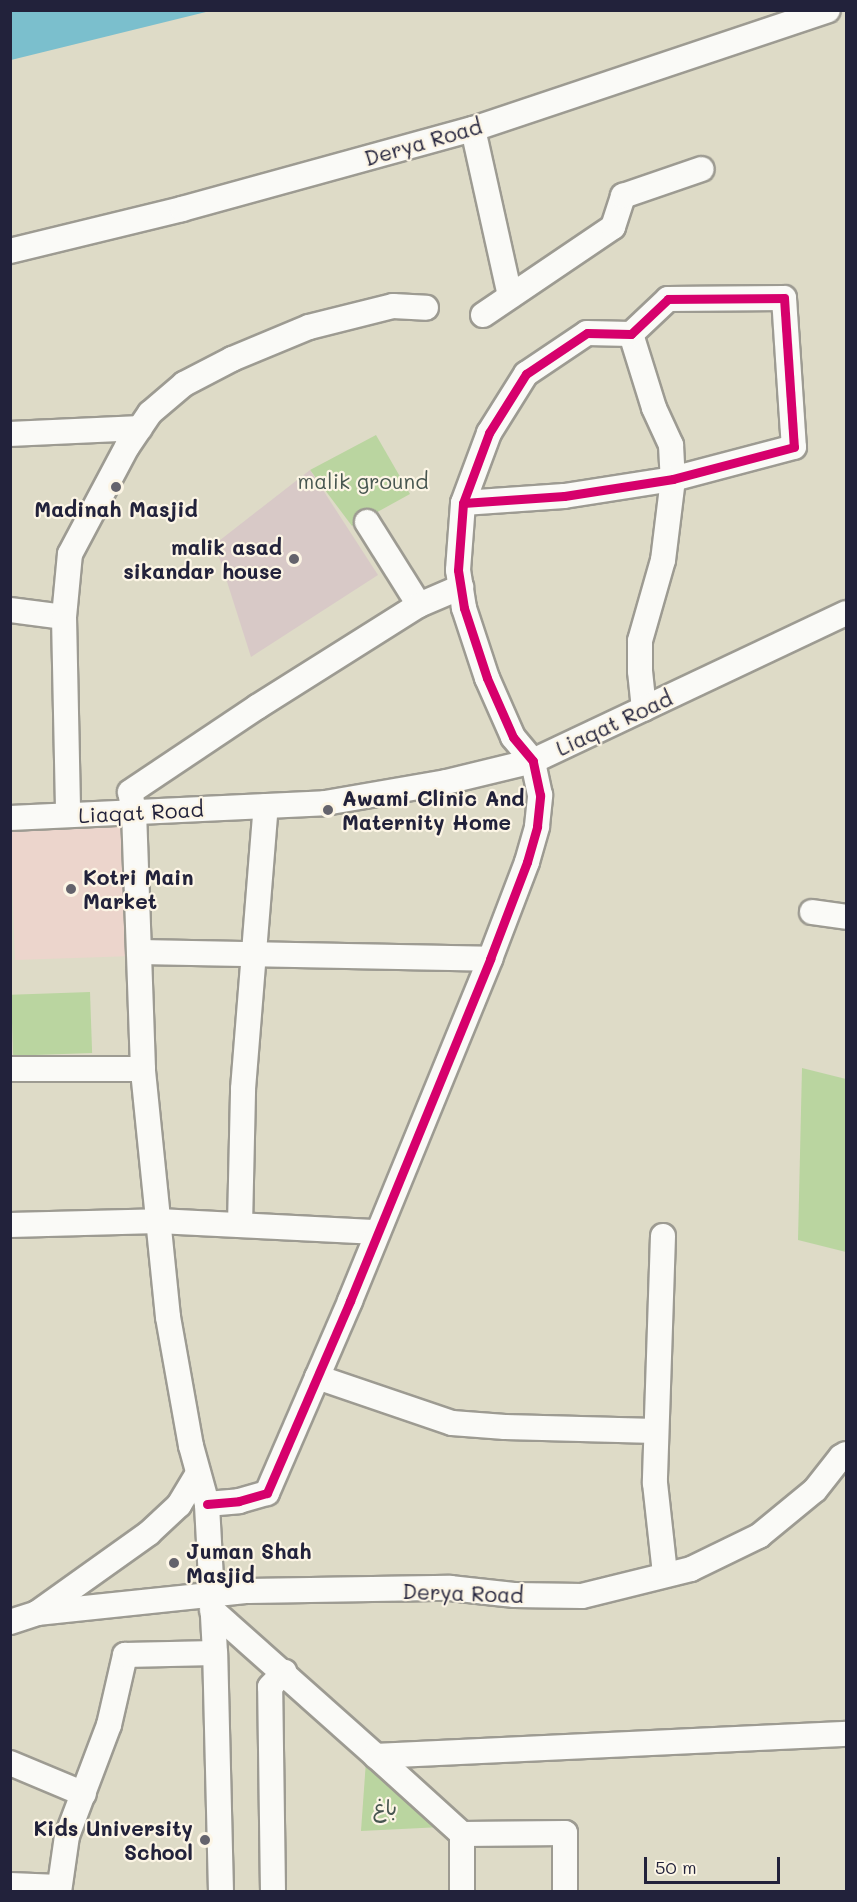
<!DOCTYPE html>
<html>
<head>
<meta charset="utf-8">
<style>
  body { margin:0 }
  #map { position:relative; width:857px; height:1902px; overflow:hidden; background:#dedbc7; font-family:Mali,"Playpen Sans Arabic",sans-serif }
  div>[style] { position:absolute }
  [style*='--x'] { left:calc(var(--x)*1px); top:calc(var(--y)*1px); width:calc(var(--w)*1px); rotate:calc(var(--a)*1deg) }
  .built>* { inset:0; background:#ecd5cc; transform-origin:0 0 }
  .green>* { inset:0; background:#bad5a0; transform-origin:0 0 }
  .water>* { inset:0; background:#7bbfcd }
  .building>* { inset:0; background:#d8c9c7 }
  .roads { filter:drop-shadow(2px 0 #9d9b92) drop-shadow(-2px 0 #9d9b92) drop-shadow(0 2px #9d9b92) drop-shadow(0 -2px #9d9b92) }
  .minor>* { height:24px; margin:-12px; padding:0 12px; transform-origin:12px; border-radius:12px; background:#fafaf7 }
  .cycleway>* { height:9px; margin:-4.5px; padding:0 4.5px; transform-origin:4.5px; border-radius:4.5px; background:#d6006c }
  .dots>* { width:16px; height:16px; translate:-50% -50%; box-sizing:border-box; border:3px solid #fcf5e5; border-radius:50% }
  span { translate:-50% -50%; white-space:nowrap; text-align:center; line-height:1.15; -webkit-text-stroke:4.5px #fcf5e5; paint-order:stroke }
  .street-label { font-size:21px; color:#22223b }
  .park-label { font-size:21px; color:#475650 }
  .poi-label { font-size:21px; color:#22223b; font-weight:700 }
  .right { translate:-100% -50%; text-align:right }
  .left { translate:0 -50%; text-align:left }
  .frame { position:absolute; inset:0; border:12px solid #22223b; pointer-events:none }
  .scale { position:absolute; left:644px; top:1857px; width:136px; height:27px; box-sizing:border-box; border:3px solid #22223b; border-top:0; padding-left:8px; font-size:18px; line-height:21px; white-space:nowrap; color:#22223b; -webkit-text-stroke:4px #fcf5e5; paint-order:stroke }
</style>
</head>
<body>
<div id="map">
  <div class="built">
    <div style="left:129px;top:817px;width:139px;height:119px;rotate:88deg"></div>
  </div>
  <div class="green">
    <div style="clip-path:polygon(376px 435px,410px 494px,352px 526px,310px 470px)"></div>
    <div style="left:90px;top:992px;width:61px;height:79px;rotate:88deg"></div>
    <div style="clip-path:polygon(802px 1068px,846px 1079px,846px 1252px,798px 1240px)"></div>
    <div style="clip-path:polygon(366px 1761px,442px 1827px,361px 1831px)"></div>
  </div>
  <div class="water">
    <div style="clip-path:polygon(11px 10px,210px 10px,210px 11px,11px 60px)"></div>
  </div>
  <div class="building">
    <div style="clip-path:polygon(310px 470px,378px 575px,251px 657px,215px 544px)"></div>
  </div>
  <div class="roads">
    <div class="minor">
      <div style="--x:473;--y:129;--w:171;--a:77.5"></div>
      <div style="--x:10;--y:251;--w:177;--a:-13.7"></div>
      <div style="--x:182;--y:209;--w:302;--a:-15.4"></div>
      <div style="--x:473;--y:129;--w:374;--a:-18.5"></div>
      <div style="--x:483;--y:315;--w:157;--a:-34.1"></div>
      <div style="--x:613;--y:227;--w:33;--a:-72"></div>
      <div style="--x:623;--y:196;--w:83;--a:-18.9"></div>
      <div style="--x:631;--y:334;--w:77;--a:72.7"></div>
      <div style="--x:654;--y:408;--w:41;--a:65.3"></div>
      <div style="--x:671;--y:445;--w:34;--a:87"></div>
      <div style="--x:673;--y:479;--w:82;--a:97"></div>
      <div style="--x:663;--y:560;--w:84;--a:105.9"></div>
      <div style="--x:640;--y:641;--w:30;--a:90"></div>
      <div style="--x:640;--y:671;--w:38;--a:84"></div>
      <div style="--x:10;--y:434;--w:130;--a:-2.6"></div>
      <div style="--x:367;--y:522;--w:98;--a:57.9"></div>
      <div style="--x:10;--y:610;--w:54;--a:7.4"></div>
      <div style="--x:64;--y:617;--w:198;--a:88.8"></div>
      <div style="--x:64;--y:617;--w:63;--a:-84.6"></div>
      <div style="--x:70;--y:554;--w:121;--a:-62"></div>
      <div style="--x:127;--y:447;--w:41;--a:-55.9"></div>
      <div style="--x:150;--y:413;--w:45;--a:-40.5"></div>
      <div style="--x:184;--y:384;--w:54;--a:-27.5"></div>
      <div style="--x:232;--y:359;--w:83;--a:-22.6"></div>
      <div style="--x:309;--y:327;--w:87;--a:-14"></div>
      <div style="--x:393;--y:306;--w:33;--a:3"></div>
      <div style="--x:10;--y:818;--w:315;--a:-2.7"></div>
      <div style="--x:325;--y:803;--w:123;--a:-9.8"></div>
      <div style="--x:446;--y:782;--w:89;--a:-13.6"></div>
      <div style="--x:533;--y:761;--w:346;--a:-25.3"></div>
      <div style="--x:812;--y:912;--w:34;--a:8"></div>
      <div style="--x:139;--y:952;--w:351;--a:1.1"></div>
      <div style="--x:10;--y:1069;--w:133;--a:0"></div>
      <div style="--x:10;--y:1225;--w:148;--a:-1.5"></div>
      <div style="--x:158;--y:1221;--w:220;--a:2.9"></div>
      <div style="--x:240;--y:1225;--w:136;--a:-88.7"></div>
      <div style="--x:243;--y:1089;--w:284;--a:-85.4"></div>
      <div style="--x:663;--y:1236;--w:247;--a:91.9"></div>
      <div style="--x:655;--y:1483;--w:92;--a:83.7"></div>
      <div style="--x:317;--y:1377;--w:143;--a:18.8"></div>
      <div style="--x:452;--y:1423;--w:53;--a:4.3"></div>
      <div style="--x:505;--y:1427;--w:151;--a:1.5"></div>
      <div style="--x:207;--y:1504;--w:32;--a:-5"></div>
      <div style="--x:239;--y:1501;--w:29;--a:-16"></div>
      <div style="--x:267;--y:1493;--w:209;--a:-66.6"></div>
      <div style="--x:350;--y:1301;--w:370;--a:-67.7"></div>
      <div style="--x:490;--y:959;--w:104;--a:-69.1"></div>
      <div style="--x:527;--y:862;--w:37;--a:-74"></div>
      <div style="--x:537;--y:826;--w:31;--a:-84"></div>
      <div style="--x:540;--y:795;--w:35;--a:-102"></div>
      <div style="--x:533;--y:761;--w:31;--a:-130"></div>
      <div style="--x:513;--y:737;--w:64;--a:-113.8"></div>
      <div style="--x:487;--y:678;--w:74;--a:-108.2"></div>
      <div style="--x:464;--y:608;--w:38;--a:-99"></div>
      <div style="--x:458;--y:570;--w:67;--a:-85.7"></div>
      <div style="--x:463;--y:503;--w:75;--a:-69.6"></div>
      <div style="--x:489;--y:433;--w:70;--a:-57.9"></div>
      <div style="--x:526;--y:374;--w:73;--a:-33.9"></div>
      <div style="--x:587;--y:333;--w:44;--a:1.3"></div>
      <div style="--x:631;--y:334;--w:51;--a:-43.4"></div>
      <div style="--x:668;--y:299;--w:116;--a:-0.5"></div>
      <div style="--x:784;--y:298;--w:149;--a:86.2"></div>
      <div style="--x:794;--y:447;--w:125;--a:165.2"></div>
      <div style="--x:673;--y:479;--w:110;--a:171.1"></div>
      <div style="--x:564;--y:496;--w:101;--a:176"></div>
      <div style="--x:212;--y:1610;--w:220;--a:41.7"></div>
      <div style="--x:376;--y:1756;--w:471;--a:-2.7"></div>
      <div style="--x:37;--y:1613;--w:212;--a:-6"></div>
      <div style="--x:248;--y:1591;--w:202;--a:-0.9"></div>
      <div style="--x:450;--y:1588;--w:64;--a:6.2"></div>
      <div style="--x:514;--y:1595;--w:68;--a:0.8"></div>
      <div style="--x:582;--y:1596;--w:112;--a:-13.9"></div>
      <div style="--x:691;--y:1569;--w:76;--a:-25.9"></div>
      <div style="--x:759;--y:1536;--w:72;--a:-39.4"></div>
      <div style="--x:815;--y:1490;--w:42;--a:-51.8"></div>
      <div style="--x:841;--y:1457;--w:6;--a:-31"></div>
      <div style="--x:10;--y:1622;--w:28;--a:-18"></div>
      <div style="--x:37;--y:1613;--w:138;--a:-35.5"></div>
      <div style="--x:149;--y:1533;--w:41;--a:-43"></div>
      <div style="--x:179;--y:1505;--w:37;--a:-59"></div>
      <div style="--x:376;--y:1756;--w:116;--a:42.2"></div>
      <div style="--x:462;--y:1834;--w:103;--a:-0.6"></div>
      <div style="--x:565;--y:1833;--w:59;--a:90"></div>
      <div style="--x:10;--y:1763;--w:80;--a:22.7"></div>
      <div style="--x:462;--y:1834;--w:58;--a:90"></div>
      <div style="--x:10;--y:1885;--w:49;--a:2.3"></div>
      <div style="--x:59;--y:1892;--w:57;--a:-81.9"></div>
      <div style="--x:67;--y:1836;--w:119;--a:-69.3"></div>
      <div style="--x:109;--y:1725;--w:72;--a:-77.1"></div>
      <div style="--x:125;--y:1655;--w:90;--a:-1.3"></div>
      <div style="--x:221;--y:1892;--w:239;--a:-91.4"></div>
      <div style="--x:215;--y:1653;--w:149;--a:-93.1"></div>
      <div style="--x:207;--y:1504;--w:60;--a:-105.4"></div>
      <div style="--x:191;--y:1446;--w:131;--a:-100.1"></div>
      <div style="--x:168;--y:1317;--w:249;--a:-95.8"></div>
      <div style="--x:143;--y:1069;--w:257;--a:-92"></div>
      <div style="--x:134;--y:812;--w:20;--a:-101"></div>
      <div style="--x:130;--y:792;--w:153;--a:-33.8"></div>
      <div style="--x:257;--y:707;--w:191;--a:-32.2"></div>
      <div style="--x:419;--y:605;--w:46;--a:-23.2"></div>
      <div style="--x:273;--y:1892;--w:205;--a:-90.8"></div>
      <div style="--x:270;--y:1687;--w:21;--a:-47"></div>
    </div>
  </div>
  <div class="cycleway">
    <div style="--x:207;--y:1504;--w:32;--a:-5"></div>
    <div style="--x:239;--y:1501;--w:29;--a:-16"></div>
    <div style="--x:267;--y:1493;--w:209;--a:-66.6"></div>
    <div style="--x:350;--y:1301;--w:370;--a:-67.7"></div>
    <div style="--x:490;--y:959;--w:104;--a:-69.1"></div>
    <div style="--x:527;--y:862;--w:37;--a:-74"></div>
    <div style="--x:537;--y:826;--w:31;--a:-84"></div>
    <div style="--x:540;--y:795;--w:35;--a:-102"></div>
    <div style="--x:533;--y:761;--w:31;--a:-130"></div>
    <div style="--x:513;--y:737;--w:64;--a:-113.8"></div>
    <div style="--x:487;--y:678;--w:74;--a:-108.2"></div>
    <div style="--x:464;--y:608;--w:38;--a:-99"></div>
    <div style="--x:458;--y:570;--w:67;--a:-85.7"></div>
    <div style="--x:463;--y:503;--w:75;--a:-69.6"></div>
    <div style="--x:489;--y:433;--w:70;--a:-57.9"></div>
    <div style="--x:526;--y:374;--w:73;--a:-33.9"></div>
    <div style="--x:587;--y:333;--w:44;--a:1.3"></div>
    <div style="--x:631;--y:334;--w:51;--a:-43.4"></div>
    <div style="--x:668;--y:299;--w:116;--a:-0.5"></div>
    <div style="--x:784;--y:298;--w:149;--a:86.2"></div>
    <div style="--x:794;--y:447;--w:125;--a:165.2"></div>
    <div style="--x:673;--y:479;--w:110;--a:171.1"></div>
    <div style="--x:564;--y:496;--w:101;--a:176"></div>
  </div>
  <div class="dots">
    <div style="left:116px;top:487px;background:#64636c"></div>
    <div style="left:294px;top:559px;background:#64636c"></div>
    <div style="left:328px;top:810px;background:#64636c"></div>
    <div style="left:71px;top:889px;background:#64636c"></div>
    <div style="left:174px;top:1563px;background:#64636c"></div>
    <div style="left:205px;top:1840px;background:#64636c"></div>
  </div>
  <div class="street-label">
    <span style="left:423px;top:142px;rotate:-16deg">Derya Road</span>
    <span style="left:614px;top:723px;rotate:-25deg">Liaqat Road</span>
    <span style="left:141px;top:812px;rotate:-3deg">Liaqat Road</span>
    <span style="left:463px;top:1593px;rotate:2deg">Derya Road</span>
  </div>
  <div class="park-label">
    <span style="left:363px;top:481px">malik ground</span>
    <span style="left:385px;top:1807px">باغ</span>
  </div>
  <div class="poi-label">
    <span style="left:116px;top:509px">Madinah Masjid</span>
    <span class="right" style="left:282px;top:559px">malik asad<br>sikandar house</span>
    <span class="left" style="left:342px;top:810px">Awami Clinic And<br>Maternity Home</span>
    <span class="left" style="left:83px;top:889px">Kotri Main<br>Market</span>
    <span class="left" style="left:186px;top:1563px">Juman Shah<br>Masjid</span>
    <span class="right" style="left:193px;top:1840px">Kids University<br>School</span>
  </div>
  <div class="frame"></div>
  <div class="scale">50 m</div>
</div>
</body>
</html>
